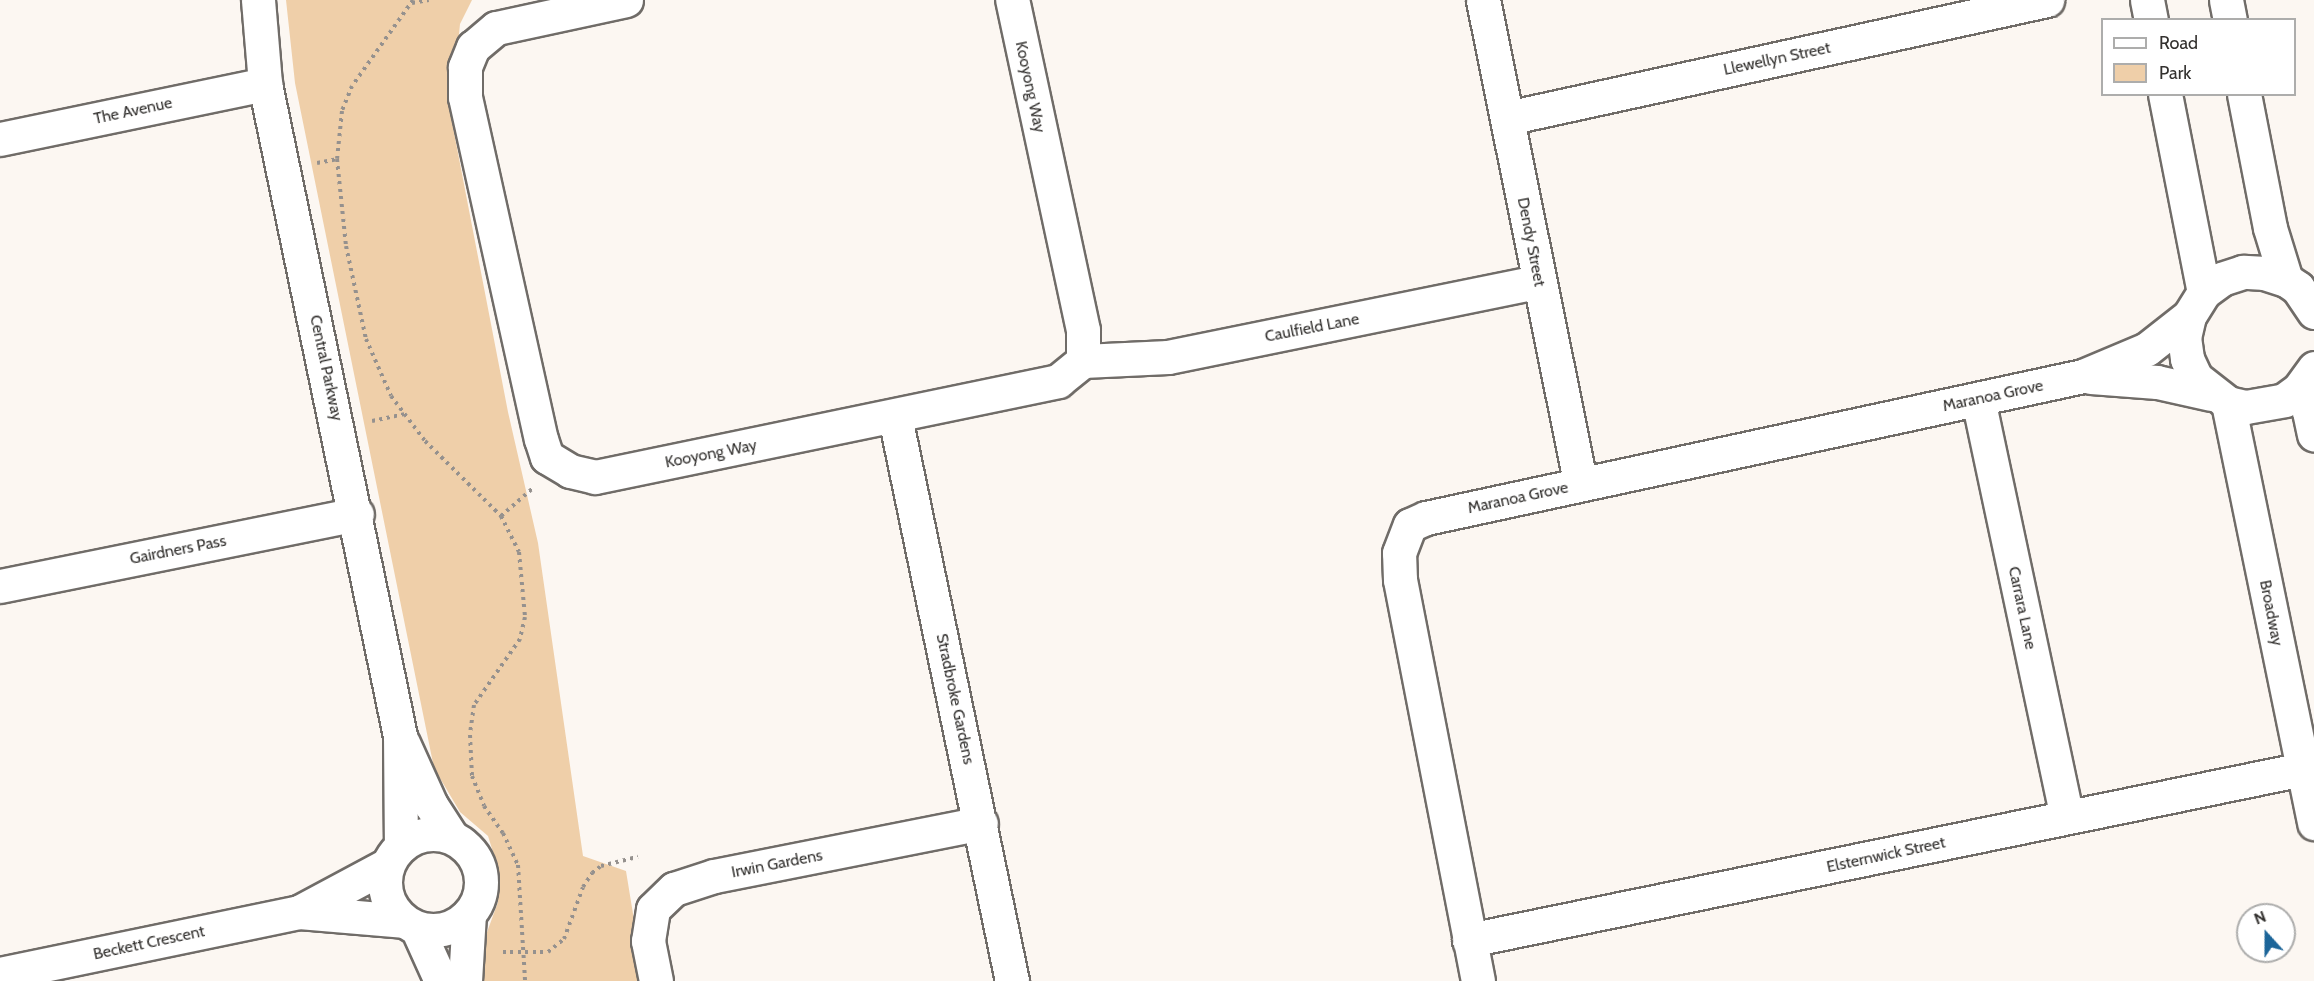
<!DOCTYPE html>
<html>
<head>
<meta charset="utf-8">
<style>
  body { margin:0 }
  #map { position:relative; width:2314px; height:981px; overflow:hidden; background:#fcf7f2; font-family:Cabin,sans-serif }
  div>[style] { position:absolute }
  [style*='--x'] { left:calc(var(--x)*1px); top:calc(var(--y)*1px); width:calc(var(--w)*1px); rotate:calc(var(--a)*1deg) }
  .green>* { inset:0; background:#efcfa9 }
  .path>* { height:4px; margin-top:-2px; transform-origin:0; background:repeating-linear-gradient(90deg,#95918e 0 3px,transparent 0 7.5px) }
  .roads { filter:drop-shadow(2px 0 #706c68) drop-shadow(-2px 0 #706c68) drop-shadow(0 2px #706c68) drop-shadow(0 -2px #706c68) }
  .street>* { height:33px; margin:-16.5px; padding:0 16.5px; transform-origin:16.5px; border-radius:16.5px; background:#fff }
  .street>.ring { margin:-16.5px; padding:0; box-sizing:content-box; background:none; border:33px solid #fff; border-radius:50% }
  span { translate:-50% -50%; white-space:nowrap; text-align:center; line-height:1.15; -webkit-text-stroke:5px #fff; paint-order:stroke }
  .street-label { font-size:16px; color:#33312f }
  .legend { position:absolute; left:2101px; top:18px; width:195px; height:78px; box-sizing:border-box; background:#fff; border:2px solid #adadac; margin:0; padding:8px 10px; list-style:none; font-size:18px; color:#33312f }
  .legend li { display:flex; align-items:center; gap:12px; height:30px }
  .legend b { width:30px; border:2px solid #adadac }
  .north { position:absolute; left:2236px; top:903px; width:60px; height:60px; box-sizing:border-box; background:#fff; border:2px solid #adadac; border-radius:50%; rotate:339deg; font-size:16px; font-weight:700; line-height:24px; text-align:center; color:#33312f }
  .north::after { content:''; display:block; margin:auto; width:21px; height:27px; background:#1c6599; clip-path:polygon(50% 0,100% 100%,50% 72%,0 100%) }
</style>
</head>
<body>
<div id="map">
  <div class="green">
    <div style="clip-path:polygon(286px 0,472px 0,460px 24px,451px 117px,508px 412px,538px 543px,583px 856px,626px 871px,644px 981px,483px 981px,486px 935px,498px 902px,498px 868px,488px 836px,460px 812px,434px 768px,295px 83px)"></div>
  </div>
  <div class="path">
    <div style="--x:413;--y:0;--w:105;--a:125.3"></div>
    <div style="--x:352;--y:86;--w:27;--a:112"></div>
    <div style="--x:342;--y:111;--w:48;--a:95.9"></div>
    <div style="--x:337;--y:159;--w:87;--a:84.1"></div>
    <div style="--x:346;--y:246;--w:95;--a:77.9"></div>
    <div style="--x:366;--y:339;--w:62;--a:66.3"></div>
    <div style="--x:391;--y:396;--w:56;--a:52.9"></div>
    <div style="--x:425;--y:441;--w:107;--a:44.6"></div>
    <div style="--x:501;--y:516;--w:40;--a:63.4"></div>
    <div style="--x:519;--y:552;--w:65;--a:84.7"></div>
    <div style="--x:525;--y:617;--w:23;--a:103"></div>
    <div style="--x:520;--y:639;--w:80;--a:124.9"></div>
    <div style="--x:474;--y:705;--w:30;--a:98"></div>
    <div style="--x:470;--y:735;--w:41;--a:87.2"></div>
    <div style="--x:472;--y:776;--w:32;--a:68"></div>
    <div style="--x:484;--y:806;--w:33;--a:55"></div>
    <div style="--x:503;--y:833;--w:35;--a:65"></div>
    <div style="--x:518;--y:865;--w:116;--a:86.5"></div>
    <div style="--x:412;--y:3;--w:17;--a:-10"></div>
    <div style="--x:317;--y:163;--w:20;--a:-11"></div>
    <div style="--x:372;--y:421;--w:33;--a:-12"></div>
    <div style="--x:501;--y:516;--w:41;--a:-41.1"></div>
    <div style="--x:503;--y:952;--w:45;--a:0"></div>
    <div style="--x:548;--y:952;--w:21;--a:-39"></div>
    <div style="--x:564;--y:939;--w:55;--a:-69.9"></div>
    <div style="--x:583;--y:887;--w:17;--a:-57"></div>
    <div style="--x:592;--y:873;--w:11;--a:-38"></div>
    <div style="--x:601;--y:866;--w:38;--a:-14"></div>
  </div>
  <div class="roads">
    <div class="street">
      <div style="--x:258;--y:0;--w:84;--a:85.2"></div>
      <div style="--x:265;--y:84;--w:666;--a:78.3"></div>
      <div style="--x:400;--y:736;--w:110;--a:89.5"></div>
      <div style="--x:626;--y:0;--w:133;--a:167.8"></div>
      <div style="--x:496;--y:28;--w:30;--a:140"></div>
      <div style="--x:473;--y:47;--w:22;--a:112"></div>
      <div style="--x:465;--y:67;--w:30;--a:90"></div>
      <div style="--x:465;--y:97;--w:350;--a:77.5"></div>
      <div style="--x:541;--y:439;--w:19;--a:72"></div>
      <div style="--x:547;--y:457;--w:27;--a:31"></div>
      <div style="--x:570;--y:471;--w:26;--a:13"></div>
      <div style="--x:595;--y:477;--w:473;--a:-11.7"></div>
      <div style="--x:1058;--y:381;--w:32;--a:-39"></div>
      <div style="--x:1083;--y:361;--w:31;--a:-90"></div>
      <div style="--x:1083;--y:330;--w:338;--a:-102.1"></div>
      <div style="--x:1483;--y:0;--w:494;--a:78.6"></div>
      <div style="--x:2147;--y:0;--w:20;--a:79"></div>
      <div style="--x:2226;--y:0;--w:20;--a:79"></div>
      <div style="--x:2165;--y:94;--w:202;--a:78.9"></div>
      <div style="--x:2244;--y:94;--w:136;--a:79"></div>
      <div style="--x:2270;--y:228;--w:54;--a:72.9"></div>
      <div style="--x:1507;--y:118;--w:553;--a:-12.33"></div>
      <div style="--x:0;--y:139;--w:271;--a:-11.7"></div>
      <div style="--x:2314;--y:312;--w:29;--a:-124"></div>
      <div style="--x:2298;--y:288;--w:14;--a:-146"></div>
      <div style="--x:2286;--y:280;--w:22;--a:-162"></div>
      <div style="--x:2265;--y:273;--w:22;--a:-177"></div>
      <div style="--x:2243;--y:272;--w:22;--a:162"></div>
      <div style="--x:2222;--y:279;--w:22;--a:144"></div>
      <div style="--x:2204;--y:292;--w:28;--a:122"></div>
      <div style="--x:2189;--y:316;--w:22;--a:103"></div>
      <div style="--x:2184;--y:337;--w:22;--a:82"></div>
      <div style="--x:2187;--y:359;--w:21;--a:65"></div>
      <div style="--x:2196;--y:378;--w:41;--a:38"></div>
      <div style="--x:2228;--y:403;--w:18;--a:13"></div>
      <div style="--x:2246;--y:407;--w:39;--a:-10"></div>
      <div style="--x:2284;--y:400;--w:19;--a:-36"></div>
      <div style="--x:2299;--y:389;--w:26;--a:-54"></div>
      <div style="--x:1083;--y:361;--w:85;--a:-2.7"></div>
      <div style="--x:1168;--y:357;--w:378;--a:-11.5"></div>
      <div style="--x:2312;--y:374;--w:37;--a:95"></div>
      <div style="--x:2309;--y:411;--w:24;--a:78"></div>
      <div style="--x:2091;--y:377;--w:66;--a:4.3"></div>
      <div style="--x:2157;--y:382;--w:55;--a:12.5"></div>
      <div style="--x:1978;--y:399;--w:427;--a:78"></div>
      <div style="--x:2228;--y:403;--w:429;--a:78.4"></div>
      <div style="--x:895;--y:417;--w:576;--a:78.28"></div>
      <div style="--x:0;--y:586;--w:364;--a:-11.4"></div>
      <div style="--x:403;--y:743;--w:68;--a:65.7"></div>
      <div style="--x:431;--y:805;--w:38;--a:57"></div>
      <div class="ring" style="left:385px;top:834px;width:63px;height:63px"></div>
      <div style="--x:299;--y:912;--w:100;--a:-28.1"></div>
      <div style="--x:417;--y:928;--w:58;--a:65.6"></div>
      <div style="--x:1469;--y:940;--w:851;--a:-11.59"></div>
      <div style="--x:0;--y:974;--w:305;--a:-11.7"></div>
      <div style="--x:299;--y:912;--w:104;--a:4.9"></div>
      <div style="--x:465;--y:981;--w:67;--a:-86.6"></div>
      <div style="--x:656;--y:981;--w:41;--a:-101.3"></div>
      <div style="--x:648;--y:941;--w:32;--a:-81"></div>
      <div style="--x:653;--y:909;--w:29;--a:-44"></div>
      <div style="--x:674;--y:889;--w:42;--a:-18"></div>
      <div style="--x:714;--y:876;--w:272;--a:-11.2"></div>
      <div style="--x:1478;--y:981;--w:409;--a:-101"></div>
      <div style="--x:1400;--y:580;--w:27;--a:-92"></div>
      <div style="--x:1399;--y:553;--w:30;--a:-69"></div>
      <div style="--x:1410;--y:525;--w:17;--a:-24"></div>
      <div style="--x:1426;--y:518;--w:672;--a:-12.2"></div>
      <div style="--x:2083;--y:376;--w:69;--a:-22.9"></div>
      <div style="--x:2147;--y:349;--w:53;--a:-38.2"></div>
    </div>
  </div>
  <div class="street-label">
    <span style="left:1777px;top:59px;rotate:-12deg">Llewellyn Street</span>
    <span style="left:1030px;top:87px;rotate:78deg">Kooyong Way</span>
    <span style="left:133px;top:111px;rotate:-12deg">The Avenue</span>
    <span style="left:1531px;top:242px;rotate:79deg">Dendy Street</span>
    <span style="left:1312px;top:328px;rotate:-11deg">Caulfield Lane</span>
    <span style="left:326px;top:368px;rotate:78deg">Central Parkway</span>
    <span style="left:1993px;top:396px;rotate:-12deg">Maranoa Grove</span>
    <span style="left:711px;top:454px;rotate:-11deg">Kooyong Way</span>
    <span style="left:1518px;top:498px;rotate:-12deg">Maranoa Grove</span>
    <span style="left:178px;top:550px;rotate:-11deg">Gairdners Pass</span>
    <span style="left:2022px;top:608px;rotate:78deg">Carrara Lane</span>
    <span style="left:2271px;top:613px;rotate:79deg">Broadway</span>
    <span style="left:955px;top:699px;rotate:78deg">Stradbroke Gardens</span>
    <span style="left:1886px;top:855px;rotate:-12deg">Elsternwick Street</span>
    <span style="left:777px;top:864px;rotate:-11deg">Irwin Gardens</span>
    <span style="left:149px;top:943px;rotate:-12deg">Beckett Crescent</span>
  </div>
  <ul class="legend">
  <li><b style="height:8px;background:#fff"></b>Road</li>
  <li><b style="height:16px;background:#efcfa9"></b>Park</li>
  </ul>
  <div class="north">N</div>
</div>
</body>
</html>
